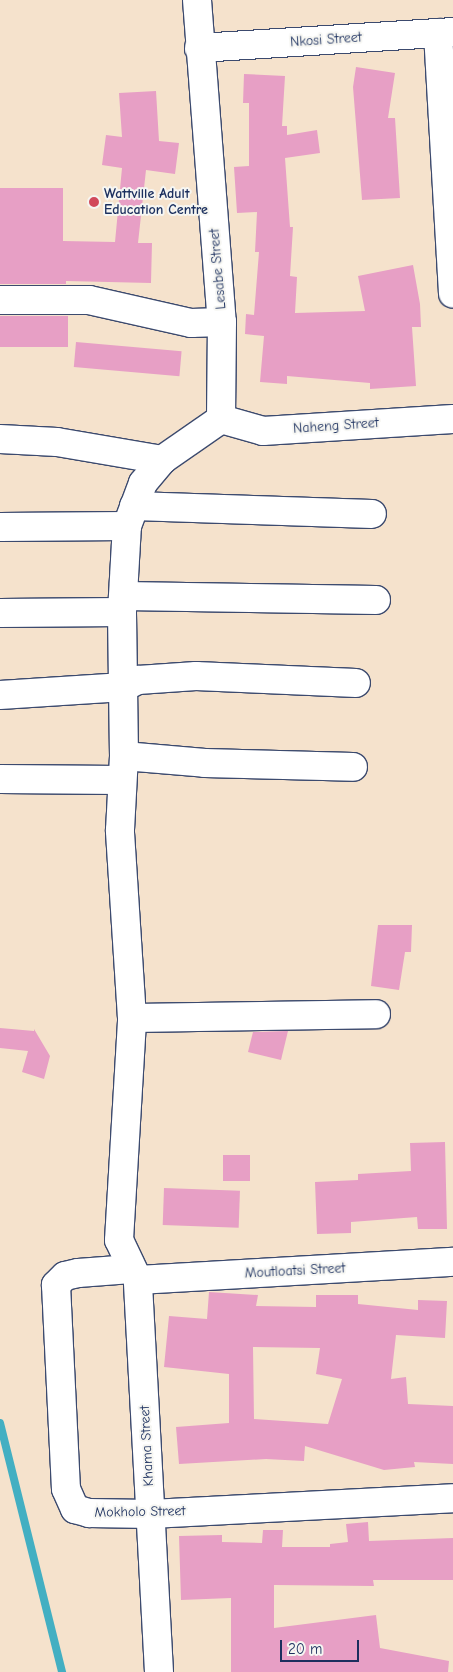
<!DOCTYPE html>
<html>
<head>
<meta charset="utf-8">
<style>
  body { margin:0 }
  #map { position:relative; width:453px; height:1672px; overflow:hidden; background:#f5e2cc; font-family:"Comic Neue",sans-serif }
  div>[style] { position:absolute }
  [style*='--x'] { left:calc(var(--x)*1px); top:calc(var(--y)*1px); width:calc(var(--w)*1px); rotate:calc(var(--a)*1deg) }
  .stream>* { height:8px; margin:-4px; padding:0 4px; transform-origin:4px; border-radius:4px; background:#43afc2 }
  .building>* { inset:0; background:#e79fc5; transform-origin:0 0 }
  .roads { filter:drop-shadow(1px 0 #3c4a6e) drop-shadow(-1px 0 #3c4a6e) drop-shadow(0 1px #3c4a6e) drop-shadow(0 -1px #3c4a6e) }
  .minor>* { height:28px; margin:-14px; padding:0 14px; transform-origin:14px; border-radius:14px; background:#fff }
  .dots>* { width:14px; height:14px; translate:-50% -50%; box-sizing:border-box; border:2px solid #f6f6f2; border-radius:50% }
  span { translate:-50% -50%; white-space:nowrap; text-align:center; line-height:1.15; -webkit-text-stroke:4px #f6f6f2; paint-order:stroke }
  .street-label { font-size:14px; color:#1b2f5e }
  .poi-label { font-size:14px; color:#1b2f5e; font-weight:700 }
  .left { translate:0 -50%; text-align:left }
  .scale { position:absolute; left:280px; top:1640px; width:79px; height:22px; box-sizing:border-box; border:2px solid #1b2f5e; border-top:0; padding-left:6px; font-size:15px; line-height:18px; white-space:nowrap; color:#1b2f5e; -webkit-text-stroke:4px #f6f6f2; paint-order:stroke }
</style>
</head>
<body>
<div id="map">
  <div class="stream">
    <div style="--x:0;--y:1423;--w:257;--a:76"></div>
  </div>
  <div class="building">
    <div style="clip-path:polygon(356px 67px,395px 73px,388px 118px,395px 118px,400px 198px,362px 200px,353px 87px)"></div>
    <div style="clip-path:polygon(244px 74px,285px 76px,282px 126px,287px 126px,287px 135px,317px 130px,320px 153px,285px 158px,290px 227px,293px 227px,290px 276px,297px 277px,295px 313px,365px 311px,358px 276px,413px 265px,420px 304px,421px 327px,412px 327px,416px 386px,370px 389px,370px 383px,287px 376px,287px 384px,260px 382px,264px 336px,245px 334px,246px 314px,254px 315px,259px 252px,255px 252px,257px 212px,237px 213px,234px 167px,249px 166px,249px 103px,243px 103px)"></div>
    <div style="clip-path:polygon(156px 91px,159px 141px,179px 143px,175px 174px,146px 170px,138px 243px,152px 243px,151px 283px,66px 281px,66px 284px,0 284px,0 188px,63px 188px,63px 241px,115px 242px,122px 168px,102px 165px,106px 135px,122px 137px,119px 93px)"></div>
    <div style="left:0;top:316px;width:68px;height:31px"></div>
    <div style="left:76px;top:342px;width:106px;height:25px;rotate:5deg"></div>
    <div style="clip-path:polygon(378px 925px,412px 925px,411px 952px,405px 952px,399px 990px,371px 986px)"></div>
    <div style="clip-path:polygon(0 1028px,34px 1031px,34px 1029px,50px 1056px,44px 1079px,22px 1072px,28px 1051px,0 1048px)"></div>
    <div style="clip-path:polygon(288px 1031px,281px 1060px,248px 1052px,253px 1032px)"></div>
    <div style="clip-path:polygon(445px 1142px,447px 1229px,418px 1229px,417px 1217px,351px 1222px,351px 1233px,317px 1234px,315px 1182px,358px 1180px,358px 1174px,411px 1171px,410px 1143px)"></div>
    <div style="left:223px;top:1155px;width:27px;height:26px"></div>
    <div style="left:164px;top:1188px;width:76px;height:37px;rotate:2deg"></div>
    <div style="clip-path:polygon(evenodd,209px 1292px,258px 1295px,256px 1306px,316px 1307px,316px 1295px,358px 1295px,358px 1304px,418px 1310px,418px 1300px,447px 1301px,445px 1338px,396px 1335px,391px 1379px,406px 1377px,408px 1404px,453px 1406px,453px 1464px,414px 1462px,415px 1467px,384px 1470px,305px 1446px,304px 1461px,266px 1459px,179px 1464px,176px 1427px,229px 1423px,229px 1374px,164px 1367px,169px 1316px,207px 1319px,209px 1292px,253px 1347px,320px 1348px,316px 1374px,342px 1379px,328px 1424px,254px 1419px,253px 1347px)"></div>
    <div style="clip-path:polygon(368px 1522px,369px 1541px,453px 1538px,453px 1580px,373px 1580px,374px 1586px,274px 1585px,274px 1628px,376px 1615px,380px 1648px,449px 1661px,448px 1672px,231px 1672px,231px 1598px,181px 1600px,179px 1536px,222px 1535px,222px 1542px,262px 1543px,263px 1530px,283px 1530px,282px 1547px,330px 1547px,330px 1544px,348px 1542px,346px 1524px)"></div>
  </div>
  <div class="roads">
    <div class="minor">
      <div style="--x:197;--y:0;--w:323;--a:85.6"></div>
      <div style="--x:222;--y:322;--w:97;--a:90.6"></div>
      <div style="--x:438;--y:33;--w:261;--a:86.7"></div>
      <div style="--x:199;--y:48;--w:255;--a:-3.6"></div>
      <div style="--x:0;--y:300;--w:89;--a:0"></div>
      <div style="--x:89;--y:300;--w:105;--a:12.7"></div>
      <div style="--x:191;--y:323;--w:31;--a:-2"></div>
      <div style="--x:221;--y:419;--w:44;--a:15.9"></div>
      <div style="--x:263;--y:431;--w:190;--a:-3.6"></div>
      <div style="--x:0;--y:439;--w:57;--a:3"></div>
      <div style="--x:57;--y:442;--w:107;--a:9.7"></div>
      <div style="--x:134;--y:506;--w:238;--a:1.9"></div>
      <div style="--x:0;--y:527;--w:127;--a:-0.5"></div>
      <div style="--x:124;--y:596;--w:252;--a:0.9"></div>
      <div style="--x:0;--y:613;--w:122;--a:-0.5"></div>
      <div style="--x:0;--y:695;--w:124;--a:-3.7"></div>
      <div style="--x:124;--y:687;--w:16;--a:-27"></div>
      <div style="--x:138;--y:680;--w:58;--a:-3.9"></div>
      <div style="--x:196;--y:676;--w:160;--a:2.5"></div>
      <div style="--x:124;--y:756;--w:81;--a:4.9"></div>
      <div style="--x:205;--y:763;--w:148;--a:1.5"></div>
      <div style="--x:0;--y:779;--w:120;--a:0.5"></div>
      <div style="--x:132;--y:1018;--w:244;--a:-0.9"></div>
      <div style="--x:131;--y:1269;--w:53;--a:175.7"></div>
      <div style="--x:78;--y:1273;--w:13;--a:167"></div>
      <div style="--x:65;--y:1276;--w:13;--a:135"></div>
      <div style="--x:56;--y:1285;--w:204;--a:87.2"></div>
      <div style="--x:66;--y:1489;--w:22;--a:66"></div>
      <div style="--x:75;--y:1509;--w:15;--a:16"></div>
      <div style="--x:89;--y:1513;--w:62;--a:0.9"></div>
      <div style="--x:151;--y:1514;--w:302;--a:-3"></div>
      <div style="--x:138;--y:1280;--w:316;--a:-3.3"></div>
      <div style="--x:159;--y:1672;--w:393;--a:-93.1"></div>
      <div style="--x:138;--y:1280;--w:44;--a:-115.4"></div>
      <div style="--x:119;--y:1240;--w:222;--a:-86.6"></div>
      <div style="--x:132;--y:1018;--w:188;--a:-93.7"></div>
      <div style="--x:120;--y:830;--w:74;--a:-86.9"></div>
      <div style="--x:124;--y:756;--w:144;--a:-90.8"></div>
      <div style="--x:122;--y:612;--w:86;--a:-86.7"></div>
      <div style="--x:127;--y:526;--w:46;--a:-69.6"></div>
      <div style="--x:143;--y:483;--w:30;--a:-50"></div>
      <div style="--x:162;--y:460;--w:72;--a:-34.8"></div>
    </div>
  </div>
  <div class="dots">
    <div style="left:94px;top:202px;background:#d1495b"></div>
  </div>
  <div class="street-label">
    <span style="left:326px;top:40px;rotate:-4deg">Nkosi Street</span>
    <span style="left:218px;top:269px;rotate:-95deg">Lesabe Street</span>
    <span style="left:336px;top:426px;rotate:-4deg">Naheng Street</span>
    <span style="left:295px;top:1271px;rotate:-3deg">Moutloatsi Street</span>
    <span style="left:147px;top:1446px;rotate:-93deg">Khama Street</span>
    <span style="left:140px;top:1512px;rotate:-1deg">Mokholo Street</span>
  </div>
  <div class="poi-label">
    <span class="left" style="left:104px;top:202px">Wattville Adult<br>Education Centre</span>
  </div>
  <div class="scale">20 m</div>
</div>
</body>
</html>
